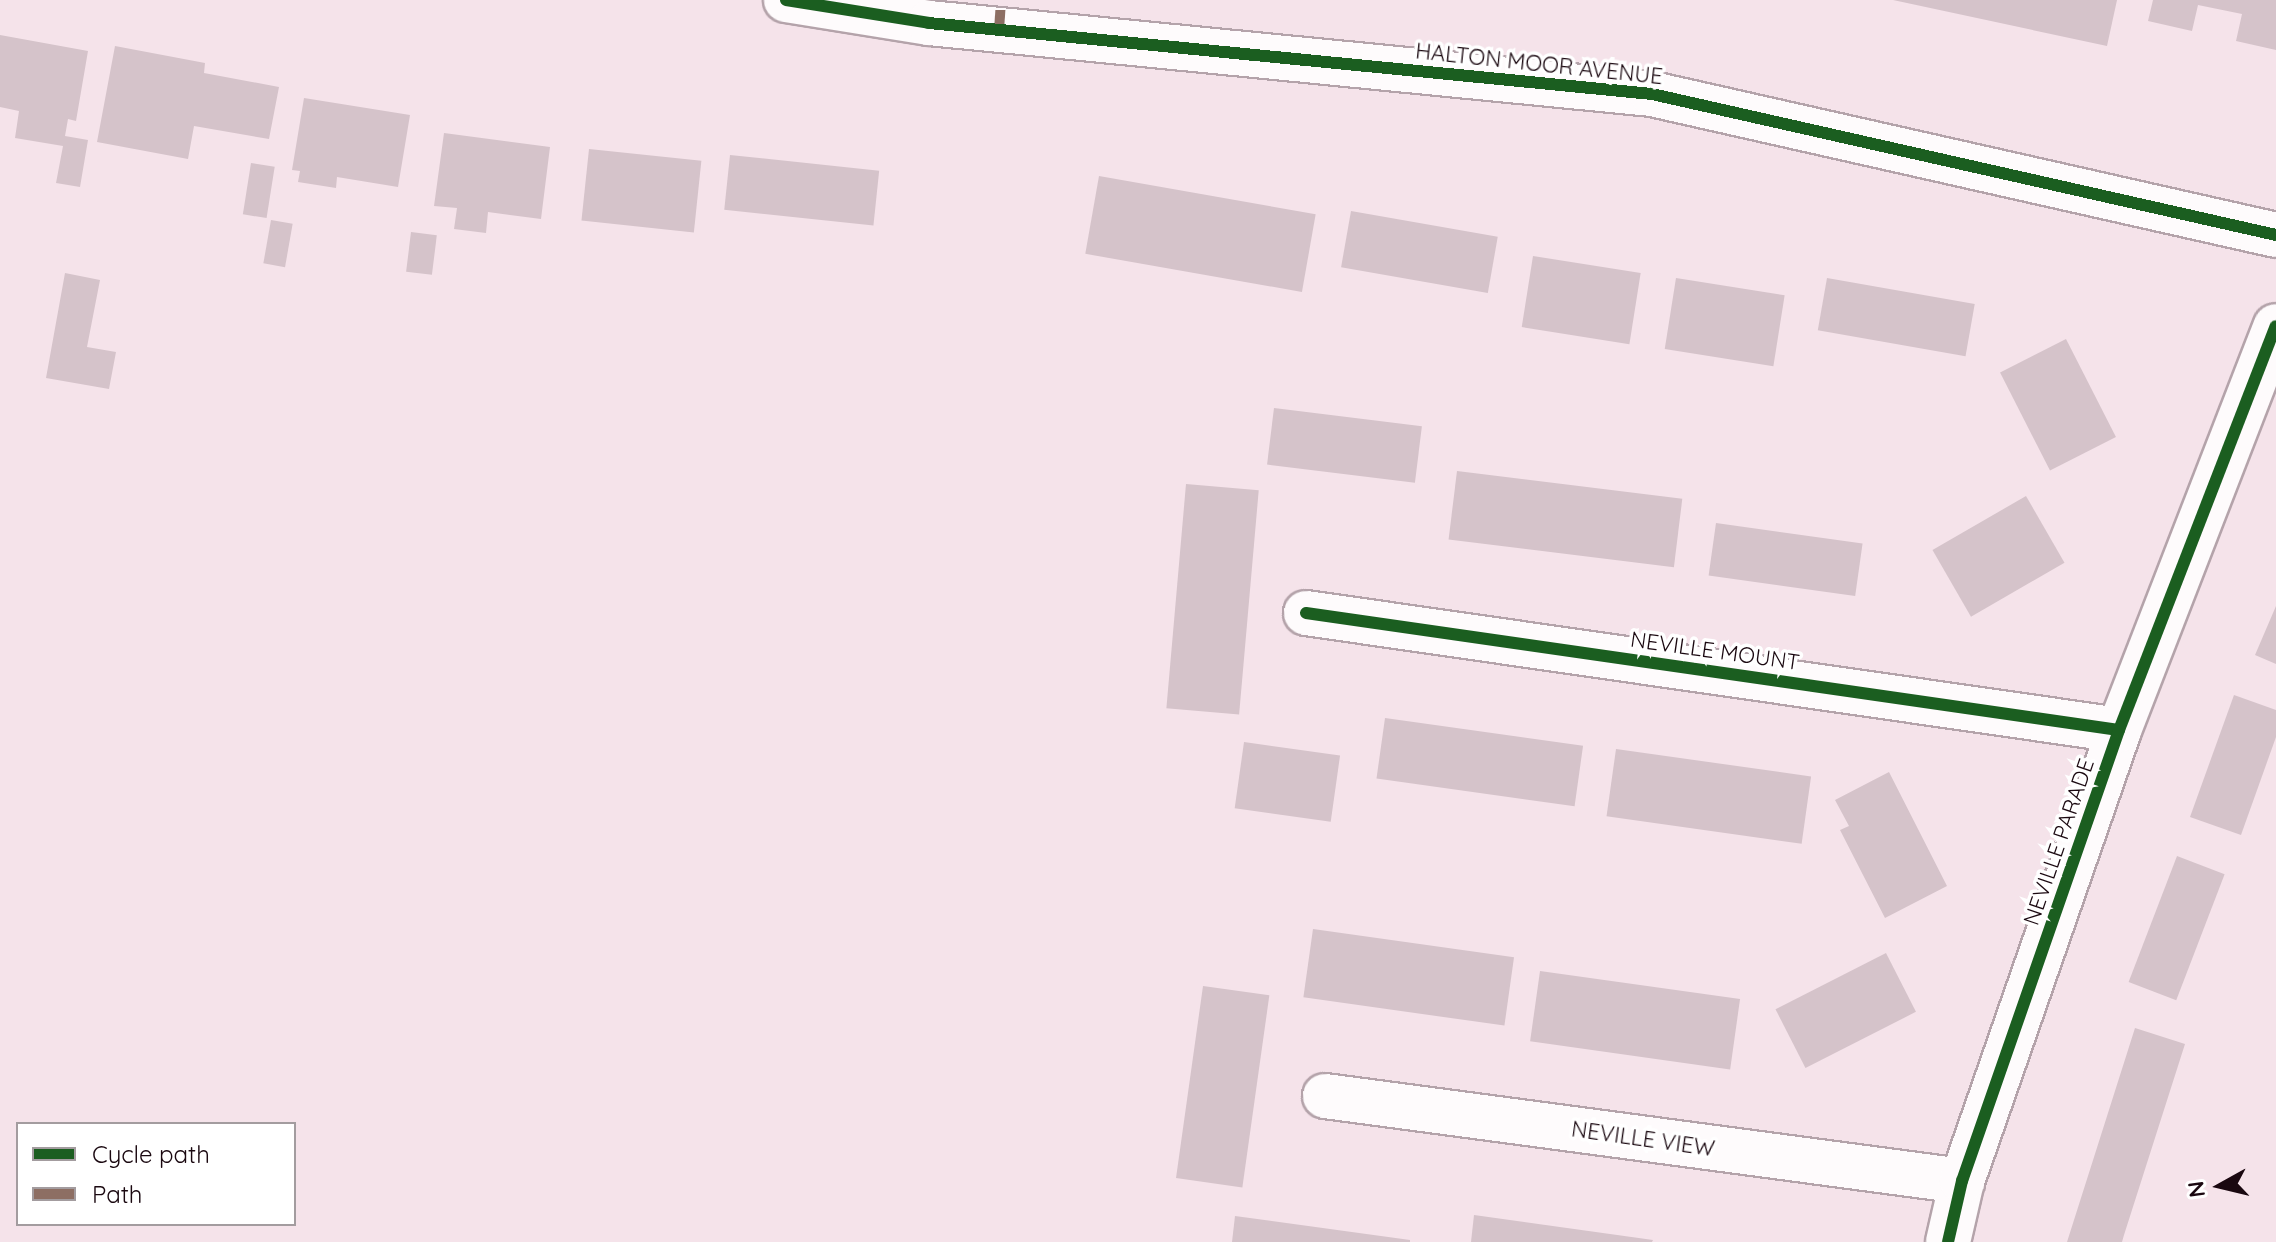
<!DOCTYPE html>
<html>
<head>
<meta charset="utf-8">
<style>
  body { margin:0 }
  #map { position:relative; width:2276px; height:1242px; overflow:hidden; background:#f5e3ea; font-family:Quicksand,sans-serif }
  div>[style] { position:absolute }
  [style*='--x'] { left:calc(var(--x)*1px); top:calc(var(--y)*1px); width:calc(var(--w)*1px); rotate:calc(var(--a)*1deg) }
  .building>* { inset:0; background:#d5c3ca; transform-origin:0 0 }
  .roads { filter:drop-shadow(2px 0 #b4a3aa) drop-shadow(-2px 0 #b4a3aa) drop-shadow(0 2px #b4a3aa) drop-shadow(0 -2px #b4a3aa) }
  .minor>* { height:44px; margin:-22px; padding:0 22px; transform-origin:22px; border-radius:22px; background:#fefbfc }
  .tertiary>* { height:44px; margin:-22px; padding:0 22px; transform-origin:22px; border-radius:22px; background:#fefbfc }
  .quiet>* { height:10px; margin-top:-5px; transform-origin:0; background:repeating-linear-gradient(90deg,#8d6e63 0 20px,transparent 0 30px) }
  .cycleway>* { height:12px; margin:-6px; padding:0 6px; transform-origin:6px; border-radius:6px; background:#1b5e20 }
  span { translate:-50% -50%; white-space:nowrap; text-align:center; line-height:1.15; -webkit-text-stroke:7px #fff; paint-order:stroke }
  .street-label { font-size:22px; color:#1a0810 }
  .legend { position:absolute; left:16px; top:1122px; width:280px; height:104px; box-sizing:border-box; background:#fff; border:2px solid #a39c9f; margin:0; padding:10px 14px; list-style:none; font-size:24px; color:#1a0810 }
  .legend li { display:flex; align-items:center; gap:16px; height:40px }
  .legend b { width:40px; border:2px solid #a39c9f }
  .north { position:absolute; left:2180px; top:1146px; width:80px; height:80px; -webkit-text-stroke:6px #fff; paint-order:stroke; rotate:262deg; font-size:22px; font-weight:700; line-height:32px; text-align:center; color:#1a0810 }
  .north::after { content:''; display:block; margin:auto; width:28px; height:36px; background:#1a0810; clip-path:polygon(50% 0,100% 100%,50% 72%,0 100%) }
</style>
</head>
<body>
<div id="map">
  <div class="building">
    <div style="clip-path:polygon(1893px 0,2117px 0,2107px 46px)"></div>
    <div style="clip-path:polygon(2153px 0,2276px 0,2276px 50px,2236px 41px,2242px 14px,2198px 5px,2192px 31px,2148px 21px)"></div>
    <div style="clip-path:polygon(0 35px,88px 51px,76px 121px,68px 119px,65px 136px,88px 140px,80px 187px,56px 183px,63px 146px,15px 138px,19px 111px,0 107px)"></div>
    <div style="clip-path:polygon(115px 46px,205px 63px,204px 73px,279px 87px,269px 139px,194px 126px,188px 159px,97px 142px)"></div>
    <div style="clip-path:polygon(304px 98px,410px 115px,398px 187px,337px 177px,336px 188px,298px 182px,300px 171px,292px 170px)"></div>
    <div style="clip-path:polygon(444px 133px,550px 147px,541px 219px,488px 212px,486px 233px,454px 229px,457px 208px,434px 206px)"></div>
    <div style="left:589px;top:149px;width:113px;height:72px;rotate:6deg"></div>
    <div style="left:730px;top:155px;width:150px;height:55px;rotate:6deg"></div>
    <div style="left:251px;top:163px;width:24px;height:52px;rotate:9deg"></div>
    <div style="left:1099px;top:176px;width:220px;height:79px;rotate:10deg"></div>
    <div style="left:1351px;top:211px;width:149px;height:57px;rotate:10deg"></div>
    <div style="left:271px;top:220px;width:22px;height:44px;rotate:10deg"></div>
    <div style="left:411px;top:232px;width:26px;height:40px;rotate:7deg"></div>
    <div style="left:1533px;top:256px;width:109px;height:72px;rotate:9deg"></div>
    <div style="clip-path:polygon(65px 273px,100px 280px,87px 347px,116px 352px,109px 389px,46px 378px)"></div>
    <div style="left:1676px;top:278px;width:110px;height:72px;rotate:9deg"></div>
    <div style="left:1827px;top:278px;width:150px;height:53px;rotate:10deg"></div>
    <div style="left:2066px;top:339px;width:110px;height:74px;rotate:63deg"></div>
    <div style="left:1274px;top:408px;width:149px;height:57px;rotate:7deg"></div>
    <div style="left:1457px;top:471px;width:227px;height:69px;rotate:7deg"></div>
    <div style="left:1186px;top:484px;width:73px;height:225px;rotate:5deg"></div>
    <div style="left:2026px;top:496px;width:77px;height:108px;rotate:60deg"></div>
    <div style="left:1716px;top:523px;width:148px;height:53px;rotate:8deg"></div>
    <div style="clip-path:polygon(2276px 606px,2276px 664px,2255px 655px)"></div>
    <div style="clip-path:polygon(2234px 695px,2276px 710px,2276px 737px,2241px 835px,2190px 817px)"></div>
    <div style="left:1385px;top:718px;width:200px;height:61px;rotate:8deg"></div>
    <div style="left:1244px;top:742px;width:97px;height:67px;rotate:8deg"></div>
    <div style="left:1616px;top:749px;width:197px;height:68px;rotate:8deg"></div>
    <div style="clip-path:polygon(1889px 772px,1947px 886px,1885px 918px,1840px 830px,1849px 826px,1835px 800px)"></div>
    <div style="left:2177px;top:856px;width:51px;height:135px;rotate:21deg"></div>
    <div style="left:1313px;top:929px;width:203px;height:69px;rotate:8deg"></div>
    <div style="left:1886px;top:953px;width:66px;height:124px;rotate:63deg"></div>
    <div style="left:1540px;top:971px;width:202px;height:71px;rotate:8deg"></div>
    <div style="left:1203px;top:986px;width:67px;height:194px;rotate:8deg"></div>
    <div style="clip-path:polygon(2135px 1028px,2185px 1044px,2124px 1235px,2122px 1242px,2067px 1242px)"></div>
    <div style="clip-path:polygon(1474px 1215px,1653px 1240px,1652px 1242px,1471px 1242px)"></div>
    <div style="clip-path:polygon(1235px 1216px,1410px 1240px,1410px 1242px,1232px 1242px)"></div>
  </div>
  <div class="roads">
    <div class="minor">
      <div style="--x:1306;--y:613;--w:821;--a:8.19"></div>
      <div style="--x:1325;--y:1096;--w:643;--a:7.6"></div>
      <div style="--x:1948;--y:1242;--w:63;--a:-77.1"></div>
      <div style="--x:1962;--y:1181;--w:478;--a:-70.8"></div>
      <div style="--x:2119;--y:730;--w:433;--a:-68.8"></div>
    </div>
    <div class="tertiary">
      <div style="--x:786;--y:0;--w:145;--a:9.1"></div>
      <div style="--x:929;--y:23;--w:726;--a:5.61"></div>
      <div style="--x:1652;--y:94;--w:640;--a:12.73"></div>
    </div>
  </div>
  <div class="quiet">
    <div style="--x:999;--y:30;--w:30;--a:-86"></div>
  </div>
  <div class="cycleway">
    <div style="--x:786;--y:0;--w:145;--a:9.1"></div>
    <div style="--x:929;--y:23;--w:726;--a:5.61"></div>
    <div style="--x:1652;--y:94;--w:640;--a:12.73"></div>
    <div style="--x:1306;--y:613;--w:821;--a:8.19"></div>
    <div style="--x:1948;--y:1242;--w:63;--a:-77.1"></div>
    <div style="--x:1962;--y:1181;--w:478;--a:-70.8"></div>
    <div style="--x:2119;--y:730;--w:433;--a:-68.8"></div>
  </div>
  <div class="street-label">
    <span style="left:1539px;top:64px;rotate:6deg">HALTON MOOR AVENUE</span>
    <span style="left:1715px;top:651px;rotate:8deg">NEVILLE MOUNT</span>
    <span style="left:2059px;top:842px;rotate:-71deg">NEVILLE PARADE</span>
    <span style="left:1643px;top:1139px;rotate:8deg">NEVILLE VIEW</span>
  </div>
  <ul class="legend">
  <li><b style="height:10px;background:#1b5e20"></b>Cycle path</li>
  <li><b style="height:10px;background:#8d6e63"></b>Path</li>
  </ul>
  <div class="north">N</div>
</div>
</body>
</html>
